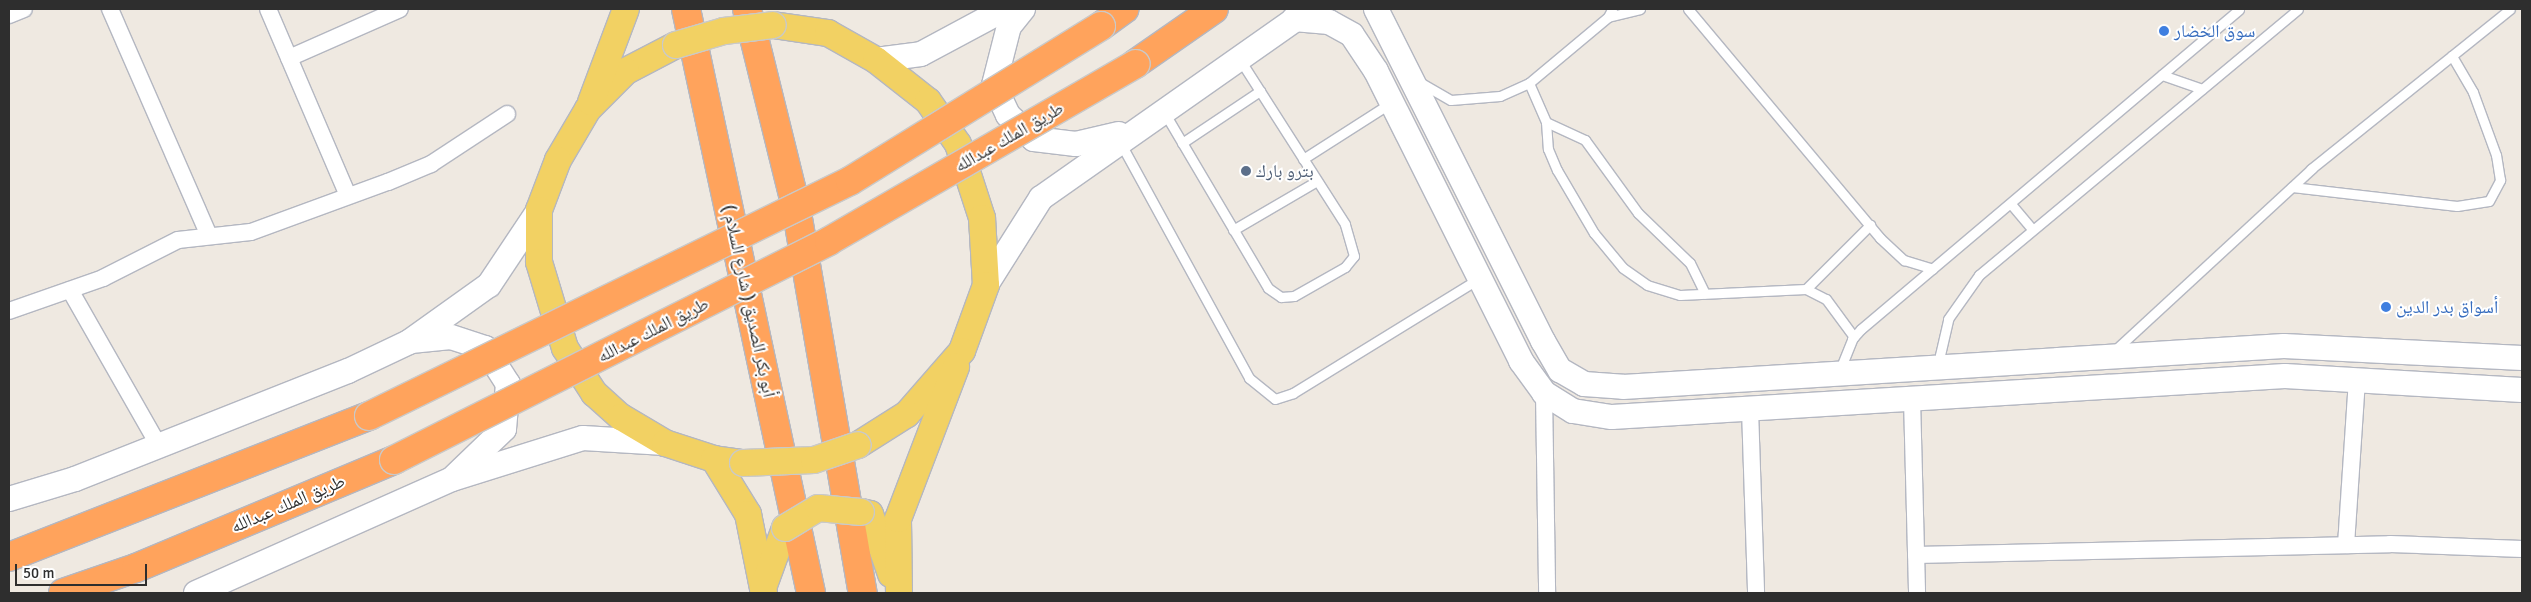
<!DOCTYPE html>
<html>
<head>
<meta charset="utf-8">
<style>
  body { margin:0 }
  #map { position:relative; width:2531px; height:602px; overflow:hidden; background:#efe9e1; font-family:Signika,"Noto Naskh Arabic",sans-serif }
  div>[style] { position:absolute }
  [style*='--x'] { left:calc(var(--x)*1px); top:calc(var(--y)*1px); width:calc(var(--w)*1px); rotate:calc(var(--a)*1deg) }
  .roads { filter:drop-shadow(1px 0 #b4b7c1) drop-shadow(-1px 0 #b4b7c1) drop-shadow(0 1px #b4b7c1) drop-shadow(0 -1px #b4b7c1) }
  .service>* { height:9px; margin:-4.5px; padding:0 4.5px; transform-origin:4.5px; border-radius:4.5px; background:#fff }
  .minor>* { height:16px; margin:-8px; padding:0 8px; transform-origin:8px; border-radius:8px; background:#fff }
  .secondary>* { height:24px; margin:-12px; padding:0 12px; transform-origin:12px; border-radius:12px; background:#fff }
  .primary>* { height:26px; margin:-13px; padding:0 13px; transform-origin:13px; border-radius:13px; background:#f2d163 }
  .motorway>* { height:28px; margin:-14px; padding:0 14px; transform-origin:14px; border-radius:14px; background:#ffa35c }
  .bridges { filter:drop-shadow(1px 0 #c9c9c9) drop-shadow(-1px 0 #c9c9c9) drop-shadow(0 1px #c9c9c9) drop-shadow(0 -1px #c9c9c9) }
  .primary-bridge>* { height:26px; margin:-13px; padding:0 13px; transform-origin:13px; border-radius:13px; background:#f2d163 }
  .motorway-bridge>* { height:28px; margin:-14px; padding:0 14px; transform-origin:14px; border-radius:14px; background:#ffa35c }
  .dots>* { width:14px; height:14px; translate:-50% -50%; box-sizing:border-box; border:2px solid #fff; border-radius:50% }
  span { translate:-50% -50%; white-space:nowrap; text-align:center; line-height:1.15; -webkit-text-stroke:4px #fff; paint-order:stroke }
  .shop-label { font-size:18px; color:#366cbe }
  .left { translate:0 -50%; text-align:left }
  .street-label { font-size:18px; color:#2e2e2e }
  .service-label { font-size:18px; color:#4e5e75 }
  .frame { position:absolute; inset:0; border:10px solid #2e2e2e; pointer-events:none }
  .scale { position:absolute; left:15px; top:564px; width:132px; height:22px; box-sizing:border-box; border:2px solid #2e2e2e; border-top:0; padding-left:6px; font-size:15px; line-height:18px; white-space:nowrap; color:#2e2e2e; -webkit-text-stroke:4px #fff; paint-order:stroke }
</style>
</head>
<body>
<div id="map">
  <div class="roads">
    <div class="service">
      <div style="--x:1688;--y:9;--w:299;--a:50"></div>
      <div style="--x:1880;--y:238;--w:33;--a:43"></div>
      <div style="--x:1904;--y:260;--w:30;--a:17"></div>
      <div style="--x:1608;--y:17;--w:33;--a:-14"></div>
      <div style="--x:2162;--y:75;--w:42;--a:19.3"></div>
      <div style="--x:1421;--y:83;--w:34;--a:30"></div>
      <div style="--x:1451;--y:100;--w:49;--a:-4.7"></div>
      <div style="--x:1500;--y:96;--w:32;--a:-24"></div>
      <div style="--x:1529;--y:83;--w:103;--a:-39.9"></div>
      <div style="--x:1608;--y:17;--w:9;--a:-63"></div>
      <div style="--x:1529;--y:83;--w:43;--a:66.4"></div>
      <div style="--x:1546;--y:122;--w:27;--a:86"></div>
      <div style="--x:1548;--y:149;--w:23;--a:67"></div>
      <div style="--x:1557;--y:170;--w:73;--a:59.6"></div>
      <div style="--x:1594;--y:233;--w:45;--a:50.4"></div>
      <div style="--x:1623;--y:268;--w:29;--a:35"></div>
      <div style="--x:1647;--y:285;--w:34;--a:17"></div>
      <div style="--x:1680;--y:295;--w:126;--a:-2.7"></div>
      <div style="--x:1806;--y:289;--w:22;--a:27"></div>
      <div style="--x:1826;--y:299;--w:47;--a:53.6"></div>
      <div style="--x:1164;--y:112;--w:204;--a:59.4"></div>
      <div style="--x:1268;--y:288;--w:16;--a:35"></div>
      <div style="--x:1281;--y:297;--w:13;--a:-4"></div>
      <div style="--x:1294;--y:296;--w:59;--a:-29.6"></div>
      <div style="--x:1345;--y:267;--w:14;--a:-51"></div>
      <div style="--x:1354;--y:256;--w:33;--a:-106"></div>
      <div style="--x:1345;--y:224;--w:195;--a:-122.6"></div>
      <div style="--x:1546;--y:122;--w:43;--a:24.8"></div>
      <div style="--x:1585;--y:140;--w:90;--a:54"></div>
      <div style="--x:1638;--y:213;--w:72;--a:43.9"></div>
      <div style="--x:1690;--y:263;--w:34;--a:64"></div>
      <div style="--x:1182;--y:143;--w:94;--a:-33.7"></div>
      <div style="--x:1121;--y:144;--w:267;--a:61.3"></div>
      <div style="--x:1249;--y:378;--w:33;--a:39"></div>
      <div style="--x:1275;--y:399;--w:19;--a:-18"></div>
      <div style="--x:1293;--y:393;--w:217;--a:-31.6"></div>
      <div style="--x:1303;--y:159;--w:106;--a:-32.6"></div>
      <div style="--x:2292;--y:187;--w:166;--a:6.6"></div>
      <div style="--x:2457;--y:206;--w:32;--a:-9"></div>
      <div style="--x:2489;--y:201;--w:24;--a:-62"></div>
      <div style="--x:2500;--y:180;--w:25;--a:-99"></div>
      <div style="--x:2496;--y:155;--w:67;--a:-110.1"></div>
      <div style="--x:2473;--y:92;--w:42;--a:-120.3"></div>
      <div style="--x:2011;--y:204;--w:31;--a:50"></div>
      <div style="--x:1233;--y:230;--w:97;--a:-30.3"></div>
      <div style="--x:1806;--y:289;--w:91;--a:-45"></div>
      <div style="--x:2113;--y:352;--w:270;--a:-42.7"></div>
      <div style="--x:2311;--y:169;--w:255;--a:-38.8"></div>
      <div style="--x:1943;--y:367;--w:12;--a:-104"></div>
      <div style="--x:1940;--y:355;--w:37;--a:-77"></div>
      <div style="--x:1948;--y:319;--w:54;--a:-54.8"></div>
      <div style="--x:1979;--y:275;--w:415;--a:-39.8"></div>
      <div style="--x:1839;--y:372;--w:35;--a:-68"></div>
      <div style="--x:1852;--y:339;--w:13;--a:-48"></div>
      <div style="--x:1861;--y:329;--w:495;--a:-40.2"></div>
    </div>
    <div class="minor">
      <div style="--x:110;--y:9;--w:244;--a:66.4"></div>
      <div style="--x:268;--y:9;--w:203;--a:66.8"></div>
      <div style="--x:9;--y:15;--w:16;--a:-22"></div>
      <div style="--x:289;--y:58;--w:121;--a:-23.8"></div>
      <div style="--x:70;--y:290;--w:180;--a:60.3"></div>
      <div style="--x:9;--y:311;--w:100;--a:-19.3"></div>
      <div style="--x:103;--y:278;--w:84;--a:-26.9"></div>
      <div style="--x:178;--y:240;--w:73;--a:-6.3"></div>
      <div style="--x:251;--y:232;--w:146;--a:-20.1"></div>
      <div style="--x:388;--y:182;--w:47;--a:-22.7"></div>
      <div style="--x:431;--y:164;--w:91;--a:-33.3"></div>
      <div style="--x:1544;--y:393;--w:200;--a:89.1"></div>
      <div style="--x:1912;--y:399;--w:194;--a:88.5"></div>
      <div style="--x:1750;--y:409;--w:184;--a:88.1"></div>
      <div style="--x:2346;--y:545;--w:165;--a:-86.2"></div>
      <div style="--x:1916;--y:555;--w:474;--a:-1.3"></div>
      <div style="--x:2390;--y:544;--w:132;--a:2.2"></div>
    </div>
    <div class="secondary">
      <div style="--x:1023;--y:9;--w:22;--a:129"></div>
      <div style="--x:1009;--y:26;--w:61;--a:104.3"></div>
      <div style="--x:994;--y:85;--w:33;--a:65"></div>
      <div style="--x:1008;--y:115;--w:35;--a:43"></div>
      <div style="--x:1034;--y:139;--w:42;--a:6.8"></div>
      <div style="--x:1076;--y:144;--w:44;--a:-13.1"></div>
      <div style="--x:1376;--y:9;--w:372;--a:63.3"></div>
      <div style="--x:1543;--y:341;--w:34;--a:60"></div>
      <div style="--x:1560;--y:370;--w:28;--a:30"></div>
      <div style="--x:1584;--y:384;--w:39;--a:4"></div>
      <div style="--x:1623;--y:387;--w:662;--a:-3.55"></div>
      <div style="--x:2284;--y:346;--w:238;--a:2.9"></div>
      <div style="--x:1294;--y:19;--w:35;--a:5"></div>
      <div style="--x:1329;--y:22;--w:26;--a:29"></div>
      <div style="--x:1352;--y:35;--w:43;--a:56.3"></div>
      <div style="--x:1376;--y:71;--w:324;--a:63.4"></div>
      <div style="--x:1521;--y:361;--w:39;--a:54"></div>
      <div style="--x:1544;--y:393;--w:34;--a:32"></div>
      <div style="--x:1573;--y:411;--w:39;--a:9"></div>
      <div style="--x:1612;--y:417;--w:674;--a:-3.49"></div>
      <div style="--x:2285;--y:376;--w:237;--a:3.4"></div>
      <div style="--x:876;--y:60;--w:45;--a:-7.6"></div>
      <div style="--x:921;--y:54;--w:95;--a:-28.2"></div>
      <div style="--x:986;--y:285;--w:103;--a:-57.7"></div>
      <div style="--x:1041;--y:198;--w:325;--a:-35.1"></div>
      <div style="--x:411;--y:341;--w:40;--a:-5.7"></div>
      <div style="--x:451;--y:337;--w:36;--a:18"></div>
      <div style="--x:485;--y:348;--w:43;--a:57.4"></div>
      <div style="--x:508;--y:384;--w:45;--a:95.1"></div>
      <div style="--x:504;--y:429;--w:68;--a:136.2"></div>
      <div style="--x:9;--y:499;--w:69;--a:-16.9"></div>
      <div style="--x:75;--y:479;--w:294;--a:-21.6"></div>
      <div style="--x:348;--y:371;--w:68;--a:-25.4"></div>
      <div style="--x:409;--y:342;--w:98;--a:-35.5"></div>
      <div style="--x:489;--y:285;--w:90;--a:-56.3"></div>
      <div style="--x:196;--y:593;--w:280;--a:-24"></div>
      <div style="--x:452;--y:479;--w:137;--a:-17.4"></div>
      <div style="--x:583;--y:438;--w:82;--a:3.5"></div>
    </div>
    <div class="primary">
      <div style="--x:773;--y:25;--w:56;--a:8.3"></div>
      <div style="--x:828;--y:33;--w:55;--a:29.4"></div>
      <div style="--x:876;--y:60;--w:66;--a:38.3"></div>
      <div style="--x:928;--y:101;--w:52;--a:55.1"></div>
      <div style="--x:958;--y:144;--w:78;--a:72"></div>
      <div style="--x:982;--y:218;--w:67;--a:86.6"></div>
      <div style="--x:986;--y:285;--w:70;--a:110"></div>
      <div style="--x:962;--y:351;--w:84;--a:131.1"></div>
      <div style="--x:907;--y:414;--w:58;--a:147.7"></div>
      <div style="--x:676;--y:45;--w:56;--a:152.5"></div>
      <div style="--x:626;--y:71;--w:54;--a:135"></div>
      <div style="--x:588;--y:109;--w:59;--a:120.5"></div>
      <div style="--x:558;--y:160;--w:53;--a:110.8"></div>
      <div style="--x:539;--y:210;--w:52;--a:90"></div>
      <div style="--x:539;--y:262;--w:90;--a:73.2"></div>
      <div style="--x:565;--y:348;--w:54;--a:57.2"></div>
      <div style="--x:594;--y:393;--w:36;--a:42"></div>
      <div style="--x:621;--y:417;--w:51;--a:30.6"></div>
      <div style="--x:665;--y:443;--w:52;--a:18.1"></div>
      <div style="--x:714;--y:459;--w:29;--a:8"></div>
      <div style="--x:591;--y:102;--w:99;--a:-69.4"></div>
      <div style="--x:714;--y:459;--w:65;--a:58.3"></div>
      <div style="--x:748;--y:514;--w:81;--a:78.6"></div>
      <div style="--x:861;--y:512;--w:9;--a:13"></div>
      <div style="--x:870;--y:514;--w:64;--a:70.7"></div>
      <div style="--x:763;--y:588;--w:64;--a:-69.9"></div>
      <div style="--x:899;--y:593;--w:74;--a:-90.8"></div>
      <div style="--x:898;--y:519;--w:163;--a:-69.1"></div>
    </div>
    <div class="motorway">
      <div style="--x:686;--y:9;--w:597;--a:77.92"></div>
      <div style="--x:747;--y:9;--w:204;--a:76.1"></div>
      <div style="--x:796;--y:207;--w:392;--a:80.2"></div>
      <div style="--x:1101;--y:26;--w:29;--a:-36"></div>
      <div style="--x:1135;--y:64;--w:96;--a:-34.8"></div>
      <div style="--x:9;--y:557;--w:387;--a:-21.4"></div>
      <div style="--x:63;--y:593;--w:77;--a:-18.9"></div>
      <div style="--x:136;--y:568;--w:280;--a:-22.7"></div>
    </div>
  </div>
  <div class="bridges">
    <div class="primary-bridge">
      <div style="--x:676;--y:45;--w:50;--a:-16.3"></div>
      <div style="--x:724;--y:31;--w:49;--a:-7"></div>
      <div style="--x:743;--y:463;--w:71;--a:-2.4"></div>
      <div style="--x:814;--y:460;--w:46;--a:-18.8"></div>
      <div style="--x:785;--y:528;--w:39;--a:-31"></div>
      <div style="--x:818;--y:508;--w:43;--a:5.3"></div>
    </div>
    <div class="motorway-bridge">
      <div style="--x:369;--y:416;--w:535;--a:-26.04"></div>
      <div style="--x:850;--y:181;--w:295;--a:-31.7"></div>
      <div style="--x:394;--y:460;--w:487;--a:-26.7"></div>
      <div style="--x:829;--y:241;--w:354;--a:-30"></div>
    </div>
  </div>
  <div class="dots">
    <div style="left:2164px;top:31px;background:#3f7fe0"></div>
    <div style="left:1246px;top:171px;background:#5c6f8a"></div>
    <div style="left:2386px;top:307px;background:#3f7fe0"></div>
  </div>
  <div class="shop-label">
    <span class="left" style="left:2174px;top:31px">سوق الخضار</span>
    <span class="left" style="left:2396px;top:307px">أسواق بدر الدين</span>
  </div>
  <div class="street-label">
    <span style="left:1009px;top:137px;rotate:-30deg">طريق الملك عبدالله</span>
    <span style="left:749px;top:301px;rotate:78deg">( شارع السلام ) أبو بكر الصديق</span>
    <span style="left:653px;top:330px;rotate:-27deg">طريق الملك عبدالله</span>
    <span style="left:288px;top:504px;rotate:-23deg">طريق الملك عبدالله</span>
  </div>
  <div class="service-label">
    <span class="left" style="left:1256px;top:171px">بترو بارك</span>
  </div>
  <div class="frame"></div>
  <div class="scale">50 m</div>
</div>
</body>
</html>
